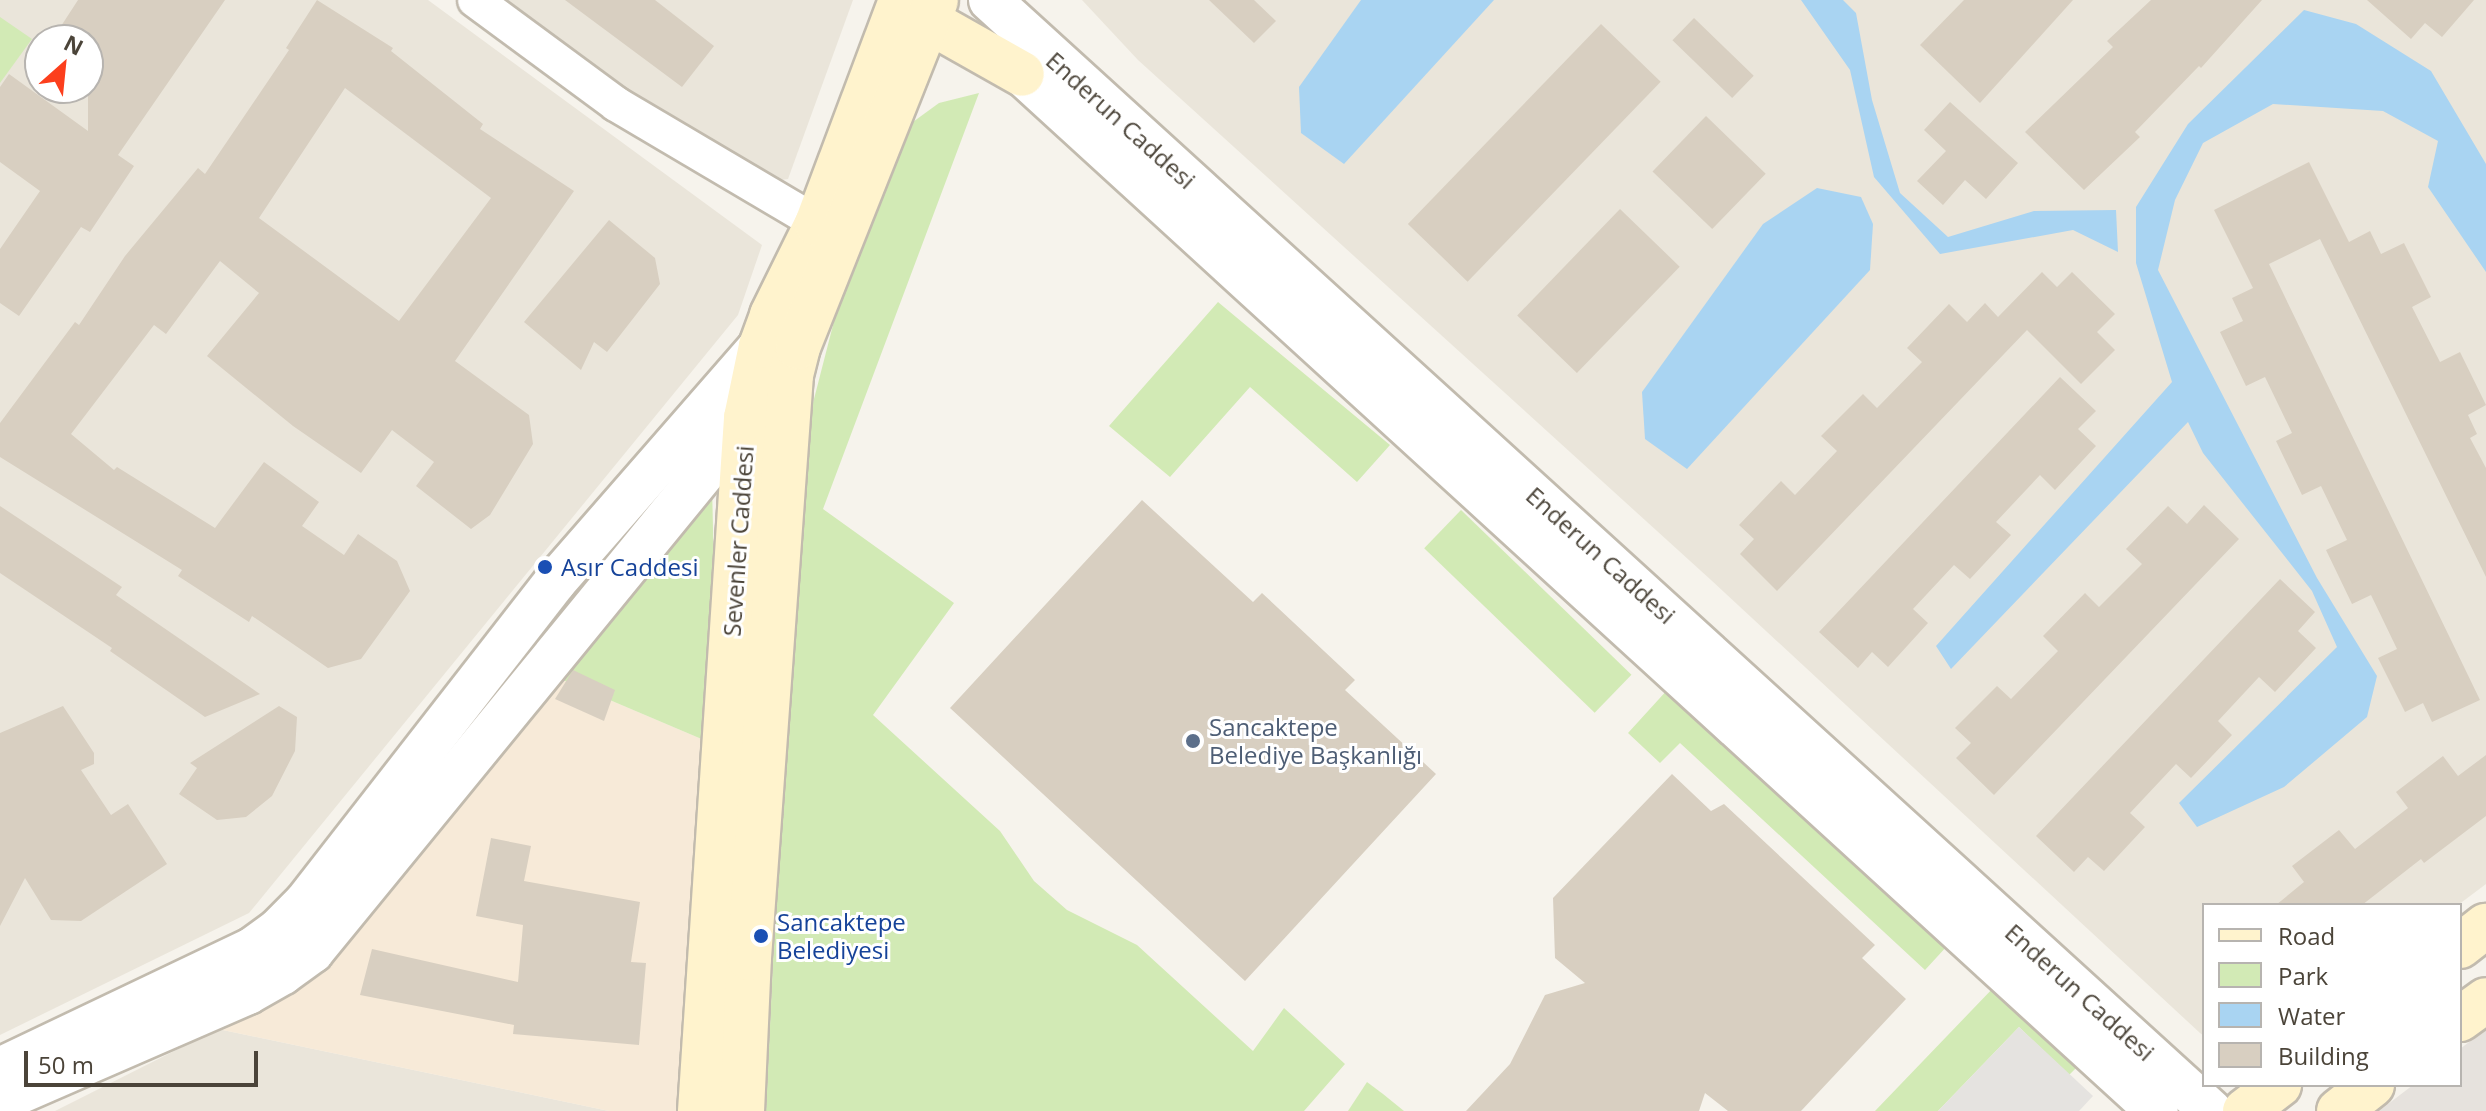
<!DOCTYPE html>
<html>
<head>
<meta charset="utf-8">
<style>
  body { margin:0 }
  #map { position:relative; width:2486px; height:1111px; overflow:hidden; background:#f6f3ec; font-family:"Open Sans",sans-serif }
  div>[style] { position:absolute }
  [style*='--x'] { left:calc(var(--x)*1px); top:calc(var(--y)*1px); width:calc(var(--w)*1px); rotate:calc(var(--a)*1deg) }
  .residential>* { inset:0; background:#eae5da }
  .commercial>* { inset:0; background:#f7ead8 }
  .industrial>* { inset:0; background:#e6e2dd }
  .green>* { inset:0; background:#d2eab5; transform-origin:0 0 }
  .parking>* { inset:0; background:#e5e3e0 }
  .water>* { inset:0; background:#a9d4f2 }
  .building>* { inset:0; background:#d8cfc1; transform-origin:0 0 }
  .roads { filter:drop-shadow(2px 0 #c2bbae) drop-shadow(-2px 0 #c2bbae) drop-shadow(0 2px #c2bbae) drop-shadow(0 -2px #c2bbae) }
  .minor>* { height:34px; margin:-17px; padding:0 17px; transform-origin:17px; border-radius:17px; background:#fff }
  .tertiary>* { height:42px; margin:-21px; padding:0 21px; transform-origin:21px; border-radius:21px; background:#fff }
  .secondary>* { height:44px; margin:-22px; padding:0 22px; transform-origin:22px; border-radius:22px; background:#fff3cd }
  .dots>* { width:22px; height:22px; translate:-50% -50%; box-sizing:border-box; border:4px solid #fff; border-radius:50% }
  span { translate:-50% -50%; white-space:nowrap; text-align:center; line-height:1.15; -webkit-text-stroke:6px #fff; paint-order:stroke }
  .street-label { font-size:24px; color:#4b4439 }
  .transit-label { font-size:24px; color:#164399 }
  .left { translate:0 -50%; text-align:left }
  .service-label { font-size:24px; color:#4e5e75 }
  .legend { position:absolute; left:2202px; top:903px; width:260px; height:184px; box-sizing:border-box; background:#fff; border:2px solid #b7b4b0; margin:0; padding:10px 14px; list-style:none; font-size:24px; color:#4b4439 }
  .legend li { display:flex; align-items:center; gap:16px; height:40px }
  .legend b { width:40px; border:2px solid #b7b4b0 }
  .north { position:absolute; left:24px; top:24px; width:80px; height:80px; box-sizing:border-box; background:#fff; border:2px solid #b7b4b0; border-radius:50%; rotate:27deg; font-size:22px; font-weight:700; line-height:32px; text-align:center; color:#4b4439 }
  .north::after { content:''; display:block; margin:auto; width:28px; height:36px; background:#fc3f1d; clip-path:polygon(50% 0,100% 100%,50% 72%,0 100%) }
  .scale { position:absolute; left:24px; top:1051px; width:234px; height:36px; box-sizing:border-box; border:4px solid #4b4439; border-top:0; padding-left:10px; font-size:24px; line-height:28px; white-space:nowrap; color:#4b4439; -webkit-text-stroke:6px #fff; paint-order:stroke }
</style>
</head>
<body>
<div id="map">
  <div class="residential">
    <div style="clip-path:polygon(evenodd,0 0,428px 0,762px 245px,738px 315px,249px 913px,0 1035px,0 0,40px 40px,88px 40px,88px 88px,40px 88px,40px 40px)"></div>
    <div style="clip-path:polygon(506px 0,853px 0,788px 179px,773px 181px,622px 87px)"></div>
    <div style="clip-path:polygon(1082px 0,2486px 0,2486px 884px,2458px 905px,2204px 905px,2204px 1036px,2200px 1033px,1711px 580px,1138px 60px)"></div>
    <div style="clip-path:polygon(218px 1029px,609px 1111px,55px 1111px)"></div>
  </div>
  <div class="commercial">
    <div style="clip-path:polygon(558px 678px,718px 746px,682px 1111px,609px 1111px,218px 1029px,344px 940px)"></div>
  </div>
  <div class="industrial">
    <div style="clip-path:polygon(2486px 1029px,2486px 1111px,2379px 1111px,2413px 1085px,2460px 1085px,2460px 1049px)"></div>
  </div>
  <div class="green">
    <div style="clip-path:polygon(0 17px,32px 39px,0 83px)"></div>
    <div style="clip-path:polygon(979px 93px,823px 509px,954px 603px,873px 715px,1000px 831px,1034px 881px,1067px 910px,1137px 945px,1253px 1051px,1284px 1008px,1345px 1064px,1304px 1111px,766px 1111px,796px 469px,841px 294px,895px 135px,939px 103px)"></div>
    <div style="clip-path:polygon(1218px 302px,1390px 445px,1357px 482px,1250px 387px,1170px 477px,1109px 426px)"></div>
    <div style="clip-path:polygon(712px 485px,718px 746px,558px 678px)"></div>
    <div style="left:1461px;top:510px;width:237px;height:53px;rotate:44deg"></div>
    <div style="clip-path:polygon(1669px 688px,1948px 945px,1925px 970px,1680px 743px,1660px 763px,1628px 733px)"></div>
    <div style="clip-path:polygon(1996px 985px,2079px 1065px,2069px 1075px,2019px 1027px,1938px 1111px,1875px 1111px)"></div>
    <div style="clip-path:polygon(1367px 1082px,1383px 1094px,1404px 1111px,1348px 1111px)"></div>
  </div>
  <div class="parking">
    <div style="clip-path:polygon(2019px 1027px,2093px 1096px,2079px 1111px,1938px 1111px)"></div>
  </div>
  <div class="water">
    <div style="clip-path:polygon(1361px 0,1494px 0,1344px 164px,1301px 133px,1299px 87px)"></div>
    <div style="clip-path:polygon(1801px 0,1843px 0,1856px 13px,1872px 100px,1900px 193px,1948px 237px,2034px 211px,2116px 210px,2118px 252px,2073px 230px,1940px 254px,1874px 177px,1850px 70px)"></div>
    <div style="clip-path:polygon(2304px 10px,2356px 24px,2431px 71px,2486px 164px,2486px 272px,2428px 187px,2438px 141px,2383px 111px,2273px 104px,2203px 143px,2175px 200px,2158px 270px,2317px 578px,2377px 676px,2367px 717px,2284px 787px,2197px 827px,2179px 803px,2337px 647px,2312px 591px,2203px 453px,2188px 422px,1951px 669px,1936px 646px,2172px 382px,2136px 263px,2136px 207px,2188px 124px)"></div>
    <div style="clip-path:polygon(1817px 188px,1861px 197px,1873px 224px,1870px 270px,1687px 469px,1645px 439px,1642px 392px,1763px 224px)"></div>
  </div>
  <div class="building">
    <div style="clip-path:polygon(78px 0,225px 0,118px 155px,134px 166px,90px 232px,81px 227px,19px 316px,0 303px,0 249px,40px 191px,0 162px,0 87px,9px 74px,88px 131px,88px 40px,52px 40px)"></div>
    <div style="clip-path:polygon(evenodd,317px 0,393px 48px,391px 51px,483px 124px,480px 129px,574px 191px,455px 361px,529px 415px,533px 444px,490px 515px,471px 529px,416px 486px,434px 462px,392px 430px,361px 473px,293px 426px,207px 356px,259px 293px,220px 261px,166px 334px,154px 325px,71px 434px,114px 470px,117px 467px,215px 528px,264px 462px,319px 502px,302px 526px,344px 555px,358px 534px,397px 561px,410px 591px,361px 659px,328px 668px,252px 616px,249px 622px,178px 576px,182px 570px,0 457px,0 423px,75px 322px,79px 325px,125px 256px,198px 168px,205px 174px,289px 50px,286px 48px,317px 0,345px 88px,491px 198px,399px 321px,259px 218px,345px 88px)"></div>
    <div style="clip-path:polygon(565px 0,655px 0,714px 46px,682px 87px)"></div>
    <div style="clip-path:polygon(1209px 0,1254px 0,1276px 21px,1254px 43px)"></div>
    <div style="clip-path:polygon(1964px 0,2073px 0,1980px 103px,1920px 45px)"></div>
    <div style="clip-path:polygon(2151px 0,2262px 0,2201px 68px,2199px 66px,2135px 132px,2140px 137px,2084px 190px,2025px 132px,2113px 47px,2107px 41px)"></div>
    <div style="clip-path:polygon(2367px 0,2474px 0,2442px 37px,2425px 23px,2411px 39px)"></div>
    <div style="left:1694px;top:18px;width:83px;height:31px;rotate:44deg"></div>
    <div style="left:1601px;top:24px;width:83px;height:278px;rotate:44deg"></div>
    <div style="clip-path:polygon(1950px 102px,2018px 163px,1986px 199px,1965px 180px,1943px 205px,1917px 181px,1946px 151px,1924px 130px)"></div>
    <div style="left:1706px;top:116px;width:83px;height:77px;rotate:44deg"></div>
    <div style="clip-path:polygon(2309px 162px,2349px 242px,2370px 231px,2381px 254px,2404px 243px,2431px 297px,2412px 307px,2440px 362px,2460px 352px,2486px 405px,2468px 415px,2477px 434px,2470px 438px,2486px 468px,2486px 577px,2320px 239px,2269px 264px,2480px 700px,2432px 722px,2423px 703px,2405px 712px,2378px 658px,2397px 649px,2371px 595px,2352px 604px,2326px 550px,2347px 540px,2321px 486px,2302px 495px,2276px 441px,2292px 433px,2265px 377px,2246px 386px,2220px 332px,2243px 321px,2232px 298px,2253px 288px,2214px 210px)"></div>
    <div style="left:1620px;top:209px;width:83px;height:148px;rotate:44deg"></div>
    <div style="clip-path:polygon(609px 220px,655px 258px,660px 284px,607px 352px,594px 342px,581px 370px,524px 322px)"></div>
    <div style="clip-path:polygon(2042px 272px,2057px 287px,2072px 272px,2115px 314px,2097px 332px,2115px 350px,2081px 384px,2027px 330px,1777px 591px,1740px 554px,1754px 539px,1739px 525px,1781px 481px,1795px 495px,1837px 451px,1821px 436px,1863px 394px,1877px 408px,1922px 362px,1907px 348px,1949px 304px,1967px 322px,1985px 303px,1998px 317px)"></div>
    <div style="clip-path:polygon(2060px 377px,2096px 411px,2078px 429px,2096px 446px,2055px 490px,2040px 475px,1996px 522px,2011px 535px,1970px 579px,1954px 565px,1913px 609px,1928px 623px,1888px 667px,1872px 652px,1858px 668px,1819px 632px)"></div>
    <div style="clip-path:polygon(1142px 500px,1253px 602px,1262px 593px,1355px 680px,1345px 690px,1436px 774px,1245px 981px,950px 708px)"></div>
    <div style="clip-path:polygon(2204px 505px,2239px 539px,1994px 795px,1956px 758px,1971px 743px,1955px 728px,1997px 686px,2011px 699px,2058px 651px,2043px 636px,2085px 593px,2099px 607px,2142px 564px,2126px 549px,2168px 506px,2187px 524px)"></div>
    <div style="clip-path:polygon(0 506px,122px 587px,116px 595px,260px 694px,205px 717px,110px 651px,112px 648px,0 573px)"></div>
    <div style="clip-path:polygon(2280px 579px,2315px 612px,2298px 631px,2316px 648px,2275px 692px,2259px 677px,2218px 721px,2232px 735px,2191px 778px,2176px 764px,2130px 813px,2145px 827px,2104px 871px,2088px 857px,2074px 872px,2036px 836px)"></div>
    <div style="clip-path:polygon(573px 670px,615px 690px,604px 721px,555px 699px)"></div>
    <div style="clip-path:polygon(63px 706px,94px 753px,94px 764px,81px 770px,111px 815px,128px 804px,167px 864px,81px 921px,51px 920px,25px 878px,0 926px,0 733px)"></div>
    <div style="clip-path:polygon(279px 706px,297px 717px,295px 751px,272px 796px,246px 817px,217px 820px,179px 794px,197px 768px,190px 763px)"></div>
    <div style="clip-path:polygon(2486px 755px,2486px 816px,2424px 863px,2421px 859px,2362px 905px,2276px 905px,2304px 882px,2292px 866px,2339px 830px,2355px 849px,2408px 808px,2396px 792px,2443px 756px,2458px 776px)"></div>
    <div style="clip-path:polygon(1672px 774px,1711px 811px,1724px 804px,1875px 945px,1862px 958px,1906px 999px,1801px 1111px,1728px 1111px,1705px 1093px,1699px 1111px,1466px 1111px,1510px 1064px,1545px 995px,1585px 983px,1555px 958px,1553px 898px)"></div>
    <div style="clip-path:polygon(491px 838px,531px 846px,524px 881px,640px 902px,631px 962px,646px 963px,639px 1045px,513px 1034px,514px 1025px,360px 995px,372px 949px,518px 982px,523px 925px,476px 916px)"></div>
  </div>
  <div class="roads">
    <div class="minor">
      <div style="--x:475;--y:0;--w:175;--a:36.4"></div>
      <div style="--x:616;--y:104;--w:256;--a:30.6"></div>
    </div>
    <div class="tertiary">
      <div style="--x:990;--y:0;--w:1651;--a:42.3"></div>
      <div style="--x:1022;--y:74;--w:1537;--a:42.42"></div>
      <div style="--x:0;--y:1069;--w:279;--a:-25.5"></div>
      <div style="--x:252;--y:949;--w:31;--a:-36"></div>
      <div style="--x:277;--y:931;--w:40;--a:-45"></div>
      <div style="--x:305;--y:903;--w:405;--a:-52.1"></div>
      <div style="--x:554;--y:583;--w:315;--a:-48.9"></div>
      <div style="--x:761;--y:346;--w:13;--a:42"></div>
      <div style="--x:0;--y:1101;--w:270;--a:-23.5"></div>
      <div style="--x:248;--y:993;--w:40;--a:-29.7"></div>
      <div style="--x:283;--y:973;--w:36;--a:-36"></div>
      <div style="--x:312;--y:952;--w:708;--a:-50.73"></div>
    </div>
    <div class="secondary">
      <div style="--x:905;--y:8;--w:134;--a:29.4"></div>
      <div style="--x:2460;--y:946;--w:33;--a:-38"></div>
      <div style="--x:2460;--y:1019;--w:32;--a:-36"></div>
      <div style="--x:700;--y:1111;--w:695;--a:-86.2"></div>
      <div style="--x:746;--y:418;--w:74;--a:-78.2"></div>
      <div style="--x:761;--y:346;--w:33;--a:-70"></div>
      <div style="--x:772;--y:315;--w:102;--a:-63.7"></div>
      <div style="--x:817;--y:224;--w:239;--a:-69.4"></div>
      <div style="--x:742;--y:1111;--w:153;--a:-87.4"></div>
      <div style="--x:749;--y:958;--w:585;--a:-85.88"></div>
      <div style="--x:791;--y:375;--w:29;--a:-76"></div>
      <div style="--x:798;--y:347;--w:373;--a:-68.3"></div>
      <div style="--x:2245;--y:1111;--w:43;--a:-37.4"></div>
      <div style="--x:2339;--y:1111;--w:42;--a:-38.2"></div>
    </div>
  </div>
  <div class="dots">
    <div style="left:545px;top:567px;background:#1a4fb4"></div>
    <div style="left:1193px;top:741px;background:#5c6f8a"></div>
    <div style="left:761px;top:936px;background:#1a4fb4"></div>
  </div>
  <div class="street-label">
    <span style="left:1121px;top:120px;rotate:42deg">Enderun Caddesi</span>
    <span style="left:738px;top:541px;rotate:-86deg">Sevenler Caddesi</span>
    <span style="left:1601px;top:555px;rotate:42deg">Enderun Caddesi</span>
    <span style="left:2080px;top:992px;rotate:42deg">Enderun Caddesi</span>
  </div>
  <div class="transit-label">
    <span class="left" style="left:561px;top:567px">Asır Caddesi</span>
    <span class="left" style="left:777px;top:936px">Sancaktepe<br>Belediyesi</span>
  </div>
  <div class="service-label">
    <span class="left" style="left:1209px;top:741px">Sancaktepe<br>Belediye Başkanlığı</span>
  </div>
  <ul class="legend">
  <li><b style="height:10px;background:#fff3cd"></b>Road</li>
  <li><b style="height:22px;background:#d2eab5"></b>Park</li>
  <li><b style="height:22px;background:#a9d4f2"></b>Water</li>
  <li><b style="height:22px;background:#d8cfc1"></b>Building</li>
  </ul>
  <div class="north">N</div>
  <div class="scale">50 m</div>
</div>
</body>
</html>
